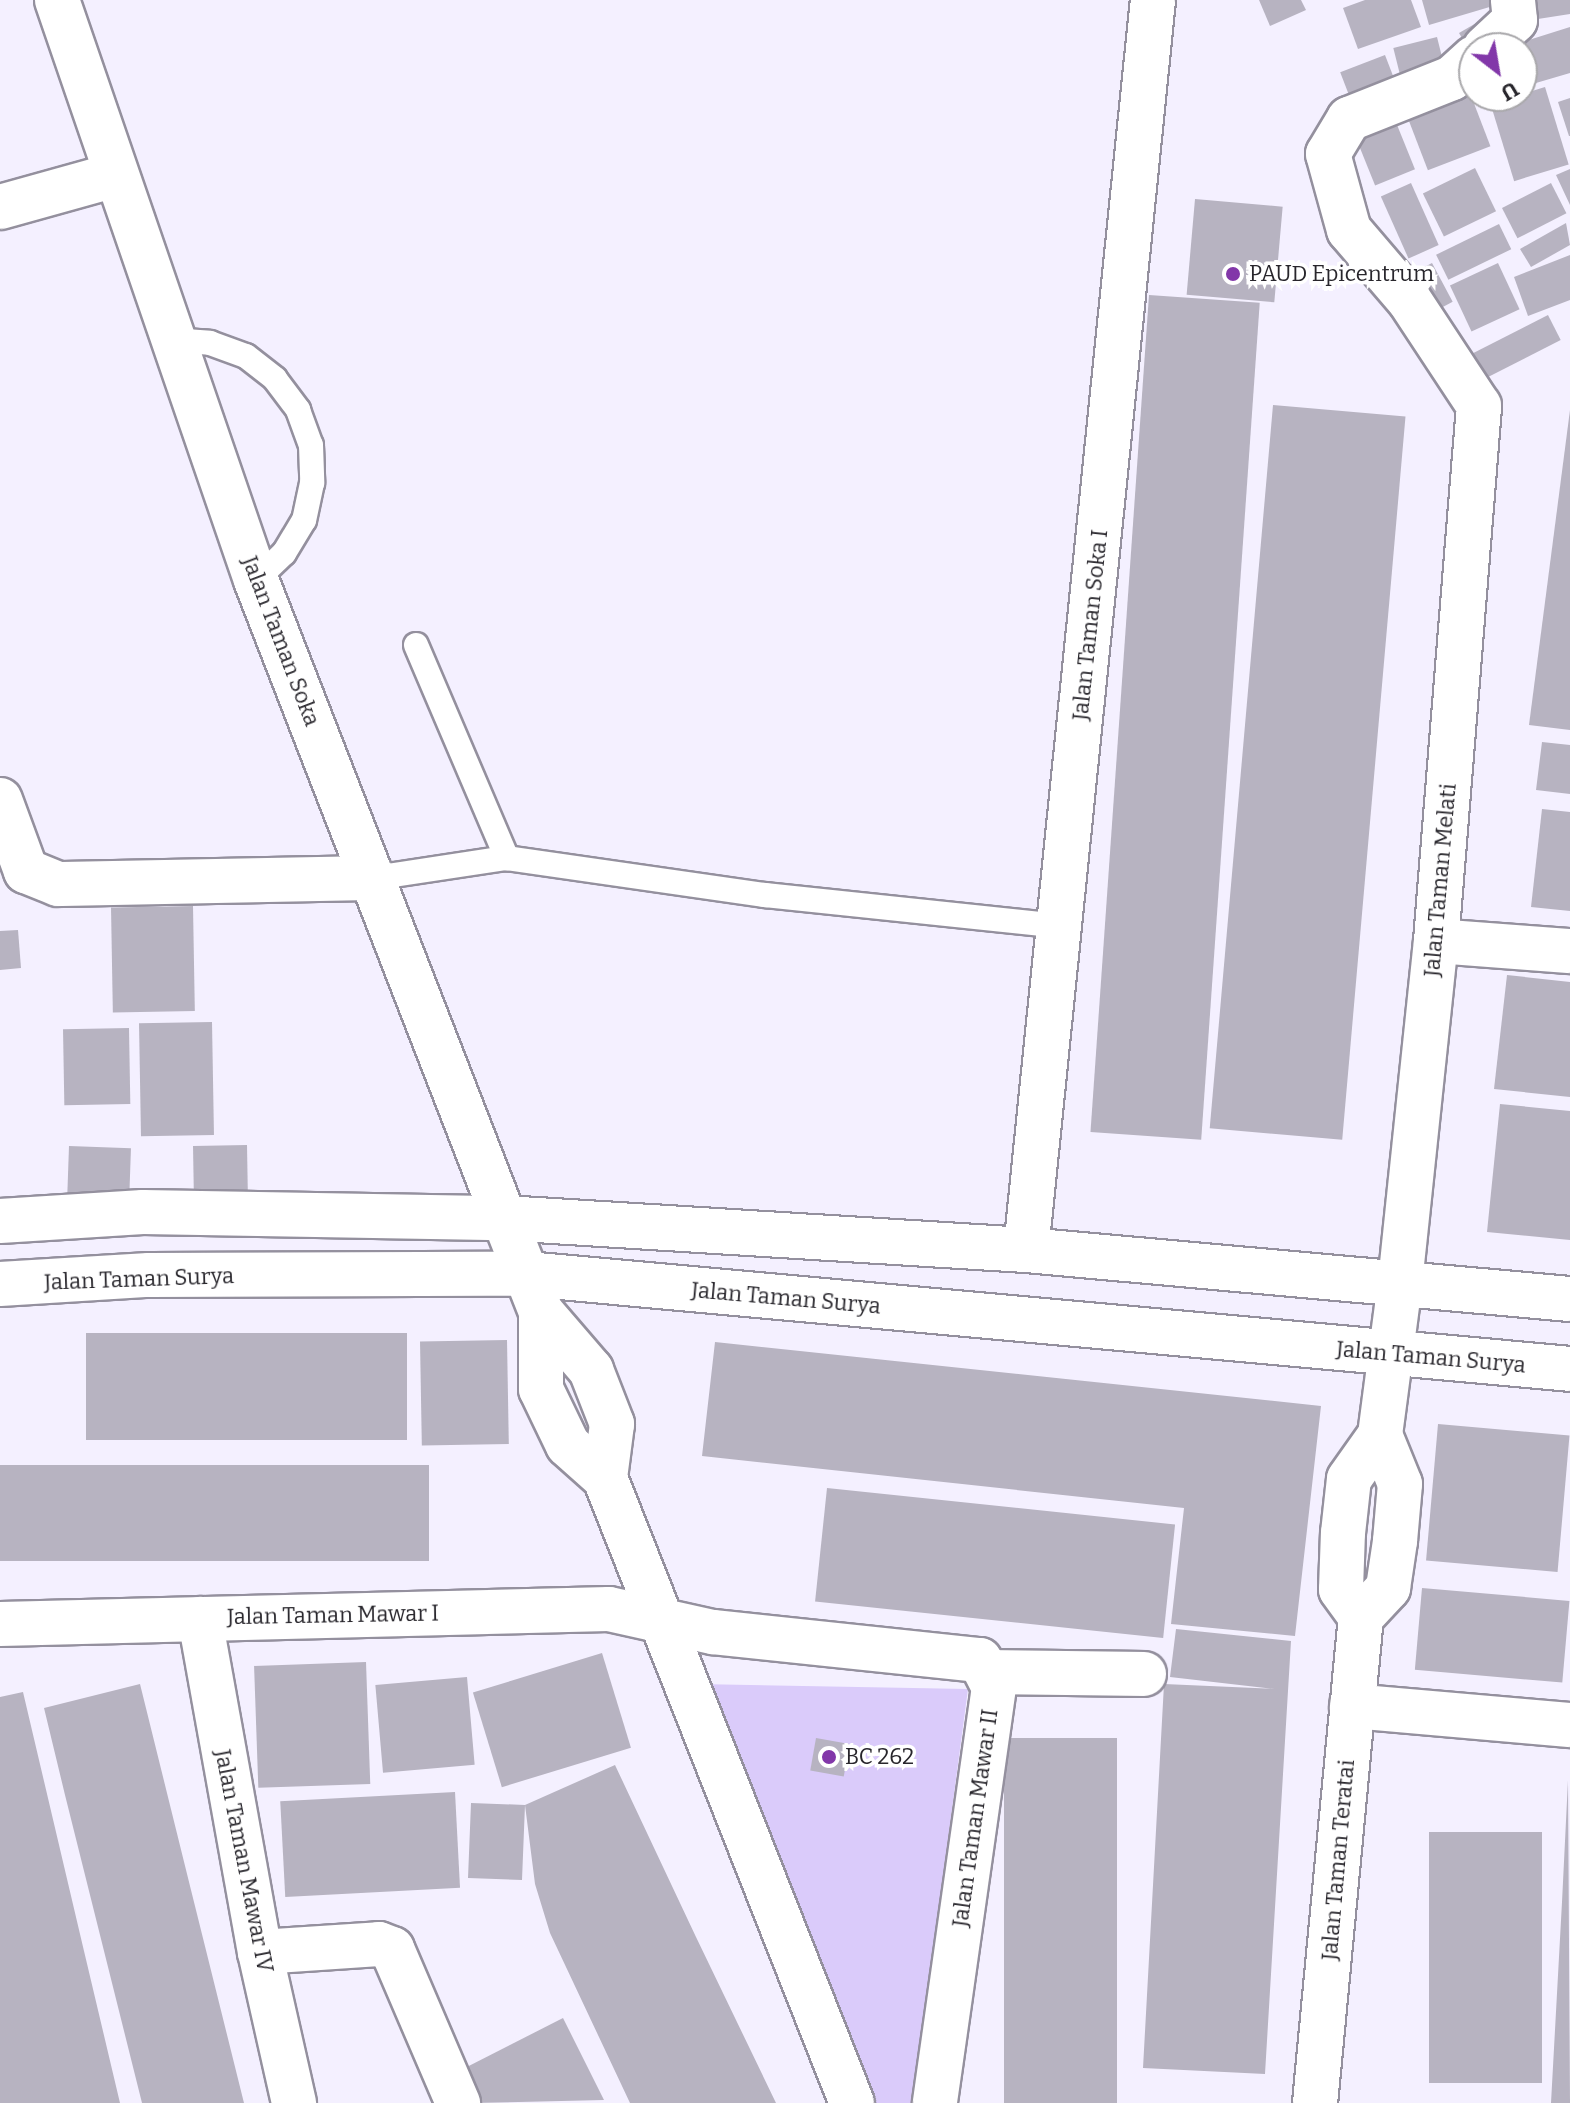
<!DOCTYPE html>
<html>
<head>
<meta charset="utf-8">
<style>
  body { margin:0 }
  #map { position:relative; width:1570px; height:2103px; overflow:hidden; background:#f4f0ff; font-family:Bitter,serif }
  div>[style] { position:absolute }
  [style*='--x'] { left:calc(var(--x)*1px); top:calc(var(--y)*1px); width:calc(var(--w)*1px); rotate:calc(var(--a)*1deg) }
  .green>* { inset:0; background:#dacbfa }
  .building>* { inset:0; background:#b7b3c1; transform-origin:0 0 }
  .roads { filter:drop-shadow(2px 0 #94909e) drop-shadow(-2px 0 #94909e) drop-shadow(0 2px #94909e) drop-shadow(0 -2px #94909e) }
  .service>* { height:24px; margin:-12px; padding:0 12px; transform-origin:12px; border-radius:12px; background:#fff }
  .minor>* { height:44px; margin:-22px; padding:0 22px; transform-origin:22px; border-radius:22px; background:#fff }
  .tertiary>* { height:44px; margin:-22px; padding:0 22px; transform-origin:22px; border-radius:22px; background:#fff }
  .dots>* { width:22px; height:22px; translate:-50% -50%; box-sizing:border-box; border:4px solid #fff; border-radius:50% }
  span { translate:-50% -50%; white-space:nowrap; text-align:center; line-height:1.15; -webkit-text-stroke:7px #fff; paint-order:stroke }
  .poi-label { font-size:22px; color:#28262c }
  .left { translate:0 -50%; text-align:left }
  .street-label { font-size:22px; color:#28262c }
  .north { position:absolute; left:1458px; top:32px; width:80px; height:80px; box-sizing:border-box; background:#fff; border:2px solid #a9a8ab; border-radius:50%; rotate:149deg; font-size:22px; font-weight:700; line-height:32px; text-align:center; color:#28262c }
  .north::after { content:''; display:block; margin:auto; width:28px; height:36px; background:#8237a9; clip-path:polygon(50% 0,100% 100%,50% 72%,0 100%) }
</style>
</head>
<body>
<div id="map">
  <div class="green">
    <div style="clip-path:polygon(696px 1684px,968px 1689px,913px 2103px,861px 2103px)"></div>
  </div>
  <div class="building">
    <div style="clip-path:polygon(1259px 0,1301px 0,1306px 10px,1270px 26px)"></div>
    <div style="clip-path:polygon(1365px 0,1411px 0,1421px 27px,1358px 49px,1343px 8px)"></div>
    <div style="clip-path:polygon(1422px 0,1492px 0,1493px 6px,1429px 25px)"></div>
    <div style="clip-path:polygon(1522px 0,1570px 0,1570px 14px,1525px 21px)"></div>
    <div style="clip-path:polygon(1485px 18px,1470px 52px,1459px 33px)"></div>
    <div style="clip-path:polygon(1570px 27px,1570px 73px,1522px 87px,1522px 48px,1506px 47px)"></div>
    <div style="left:1437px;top:37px;width:32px;height:45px;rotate:76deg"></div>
    <div style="left:1385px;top:55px;width:36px;height:48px;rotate:69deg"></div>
    <div style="left:1465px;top:80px;width:71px;height:67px;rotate:69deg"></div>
    <div style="left:1545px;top:87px;width:81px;height:57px;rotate:73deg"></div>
    <div style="clip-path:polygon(1570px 98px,1570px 136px,1569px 136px,1558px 102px)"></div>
    <div style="left:1391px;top:110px;width:64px;height:43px;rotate:68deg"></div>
    <div style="left:1475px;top:168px;width:48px;height:58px;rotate:64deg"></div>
    <div style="clip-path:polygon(1570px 169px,1570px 205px,1556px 175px)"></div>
    <div style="left:1411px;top:183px;width:68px;height:33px;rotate:66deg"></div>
    <div style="left:1551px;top:183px;width:34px;height:55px;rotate:63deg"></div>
    <div style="left:1195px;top:199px;width:88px;height:96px;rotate:5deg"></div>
    <div style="clip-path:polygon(1566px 223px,1570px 245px,1531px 267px,1520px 249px)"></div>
    <div style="left:1499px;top:224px;width:28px;height:70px;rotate:64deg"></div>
    <div style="clip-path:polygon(1570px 255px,1570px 300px,1528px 316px,1514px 277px)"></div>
    <div style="left:1432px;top:263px;width:44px;height:25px;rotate:62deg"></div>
    <div style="left:1498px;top:263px;width:51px;height:53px;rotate:65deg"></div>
    <div style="left:1149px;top:295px;width:111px;height:839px;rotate:4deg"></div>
    <div style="left:1548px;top:315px;width:28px;height:87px;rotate:63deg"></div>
    <div style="left:1273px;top:405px;width:133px;height:726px;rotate:5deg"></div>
    <div style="clip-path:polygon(1570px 410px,1570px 730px,1529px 725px)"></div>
    <div style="clip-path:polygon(1542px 742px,1570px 745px,1570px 794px,1536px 790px)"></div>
    <div style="clip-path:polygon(1542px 809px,1570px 812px,1570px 911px,1531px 907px)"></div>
    <div style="left:193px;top:906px;width:105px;height:82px;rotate:89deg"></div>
    <div style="clip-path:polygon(18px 930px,21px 968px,0 970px,0 931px)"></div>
    <div style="clip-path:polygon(1507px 975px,1570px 982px,1570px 1097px,1494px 1089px)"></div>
    <div style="left:212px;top:1022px;width:113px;height:73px;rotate:89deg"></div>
    <div style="left:129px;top:1028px;width:76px;height:66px;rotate:89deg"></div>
    <div style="clip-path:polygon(1500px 1104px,1570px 1111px,1570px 1240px,1487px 1232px)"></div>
    <div style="left:247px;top:1145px;width:48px;height:54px;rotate:89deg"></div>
    <div style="left:69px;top:1146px;width:62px;height:54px;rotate:2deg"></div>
    <div style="left:407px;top:1333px;width:107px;height:321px;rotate:90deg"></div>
    <div style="left:507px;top:1340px;width:104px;height:87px;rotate:89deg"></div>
    <div style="clip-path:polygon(715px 1342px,1321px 1406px,1295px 1636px,1171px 1624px,1184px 1508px,702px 1456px)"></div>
    <div style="left:1438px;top:1424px;width:132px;height:137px;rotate:5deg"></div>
    <div style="left:429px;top:1465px;width:96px;height:429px;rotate:90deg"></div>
    <div style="left:827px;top:1488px;width:350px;height:114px;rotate:6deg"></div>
    <div style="left:1422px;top:1588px;width:148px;height:82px;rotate:5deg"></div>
    <div style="clip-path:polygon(1176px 1629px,1291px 1641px,1265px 2074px,1143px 2068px,1164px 1684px,1275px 1689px,1170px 1677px)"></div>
    <div style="left:602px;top:1653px;width:99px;height:135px;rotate:73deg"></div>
    <div style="left:366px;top:1662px;width:122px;height:112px;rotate:88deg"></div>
    <div style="left:467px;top:1677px;width:88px;height:92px;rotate:85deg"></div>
    <div style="clip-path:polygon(140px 1684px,191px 1890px,244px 2103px,142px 2103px,65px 1795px,44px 1708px)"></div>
    <div style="clip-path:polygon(23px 1692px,84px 1951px,120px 2103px,0 2103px,0 1697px)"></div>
    <div style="left:816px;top:1738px;width:34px;height:33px;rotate:10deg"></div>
    <div style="left:1117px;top:1738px;width:365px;height:113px;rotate:90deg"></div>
    <div style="clip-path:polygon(615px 1765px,696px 1937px,776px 2103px,630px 2103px,550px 1933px,535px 1884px,525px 1805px,522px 1880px,468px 1878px,471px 1803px,525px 1805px)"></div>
    <div style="clip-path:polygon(1568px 1780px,1570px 2103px,1551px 2103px,1562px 1902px)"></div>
    <div style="left:455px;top:1792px;width:96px;height:175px;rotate:87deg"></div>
    <div style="left:1429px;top:1832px;width:113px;height:251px"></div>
    <div style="clip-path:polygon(563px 2018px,604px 2100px,473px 2103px,457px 2072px)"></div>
  </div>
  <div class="roads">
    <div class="service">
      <div style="--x:171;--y:340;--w:39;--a:4"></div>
      <div style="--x:210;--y:343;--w:38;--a:20"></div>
      <div style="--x:246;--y:356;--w:37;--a:38"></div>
      <div style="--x:275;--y:379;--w:39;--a:53"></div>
      <div style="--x:298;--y:410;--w:37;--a:70"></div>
      <div style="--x:311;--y:445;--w:38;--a:88"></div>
      <div style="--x:312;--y:483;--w:38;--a:102"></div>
      <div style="--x:304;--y:520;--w:39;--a:121"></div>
      <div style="--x:284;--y:553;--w:39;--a:136"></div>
      <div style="--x:416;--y:645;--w:232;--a:66.9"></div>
      <div style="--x:374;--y:878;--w:134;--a:-8.6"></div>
      <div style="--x:507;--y:858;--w:261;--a:8.2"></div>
      <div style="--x:765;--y:895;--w:298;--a:6"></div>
    </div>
    <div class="minor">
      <div style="--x:57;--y:0;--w:613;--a:71.06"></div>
      <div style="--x:256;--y:580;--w:685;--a:68.76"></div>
      <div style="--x:504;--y:1218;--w:101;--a:68.5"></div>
      <div style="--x:541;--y:1312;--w:77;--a:49.2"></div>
      <div style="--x:591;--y:1370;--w:58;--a:68.7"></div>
      <div style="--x:612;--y:1424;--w:54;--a:97.4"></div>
      <div style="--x:1485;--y:48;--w:41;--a:-43"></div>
      <div style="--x:1515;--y:20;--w:20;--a:-96"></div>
      <div style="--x:0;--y:207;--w:119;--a:-15.5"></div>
      <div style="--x:0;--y:800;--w:76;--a:69.9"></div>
      <div style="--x:26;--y:871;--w:35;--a:22"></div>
      <div style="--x:58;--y:884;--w:316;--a:-1.1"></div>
      <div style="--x:1436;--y:941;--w:134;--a:4.3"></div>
      <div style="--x:1026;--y:1250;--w:1256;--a:-84.2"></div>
      <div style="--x:541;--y:1312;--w:77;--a:90"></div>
      <div style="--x:541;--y:1389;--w:62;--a:64.3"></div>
      <div style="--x:568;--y:1445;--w:50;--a:41.7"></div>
      <div style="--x:605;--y:1478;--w:672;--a:68.44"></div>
      <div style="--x:1361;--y:1617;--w:34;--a:-126"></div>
      <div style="--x:1341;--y:1589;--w:56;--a:-88"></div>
      <div style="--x:1343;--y:1533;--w:54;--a:-83.7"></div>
      <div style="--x:1349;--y:1479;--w:54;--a:-54.8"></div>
      <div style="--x:1380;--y:1435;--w:153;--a:-82.5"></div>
      <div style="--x:1400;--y:1283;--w:344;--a:-84"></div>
      <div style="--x:1436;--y:941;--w:537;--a:-85.4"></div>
      <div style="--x:1479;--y:406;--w:127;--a:-123.4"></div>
      <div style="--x:1409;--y:300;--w:92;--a:-130.6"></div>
      <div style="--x:1349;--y:230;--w:79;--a:-105.4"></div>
      <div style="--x:1328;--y:154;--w:41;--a:-59"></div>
      <div style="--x:1349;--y:119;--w:111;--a:-21.7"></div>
      <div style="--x:1452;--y:78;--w:30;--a:-42"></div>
      <div style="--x:200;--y:1619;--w:338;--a:79.8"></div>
      <div style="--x:260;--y:1952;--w:155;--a:77.3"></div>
      <div style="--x:0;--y:1624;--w:609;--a:-1.41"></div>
      <div style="--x:609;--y:1609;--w:107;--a:12.5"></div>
      <div style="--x:713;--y:1632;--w:268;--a:6"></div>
      <div style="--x:980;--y:1660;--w:30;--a:63"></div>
      <div style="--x:994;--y:1687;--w:420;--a:98.1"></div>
      <div style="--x:988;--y:1672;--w:156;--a:0.7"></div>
      <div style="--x:1352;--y:1706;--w:219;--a:5"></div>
      <div style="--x:260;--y:1952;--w:119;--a:-3.8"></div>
      <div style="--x:379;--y:1944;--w:14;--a:21"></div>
      <div style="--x:392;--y:1949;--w:168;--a:66.8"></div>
      <div style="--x:1315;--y:2103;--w:488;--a:-84.6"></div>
      <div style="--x:1361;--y:1617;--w:40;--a:-47"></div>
      <div style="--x:1388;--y:1588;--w:48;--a:-81.5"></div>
      <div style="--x:1395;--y:1541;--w:57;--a:-85"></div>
      <div style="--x:1400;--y:1484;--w:53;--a:-112.2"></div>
    </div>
    <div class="tertiary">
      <div style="--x:0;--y:1221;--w:143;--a:-3.6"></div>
      <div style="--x:143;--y:1212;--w:361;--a:1"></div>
      <div style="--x:504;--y:1218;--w:523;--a:3.51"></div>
      <div style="--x:1026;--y:1250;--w:546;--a:5.15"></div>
      <div style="--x:0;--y:1284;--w:149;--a:-3.5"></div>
      <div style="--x:149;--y:1275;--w:378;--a:-0.2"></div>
      <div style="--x:527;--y:1274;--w:1047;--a:5.2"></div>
    </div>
  </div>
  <div class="dots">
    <div style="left:1233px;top:274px;background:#8237a9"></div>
    <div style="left:829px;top:1757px;background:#8237a9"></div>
  </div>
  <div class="poi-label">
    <span class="left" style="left:1249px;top:274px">PAUD Epicentrum</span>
    <span class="left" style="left:845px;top:1757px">BC 262</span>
  </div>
  <div class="street-label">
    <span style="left:1090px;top:625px;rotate:-84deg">Jalan Taman Soka I</span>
    <span style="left:281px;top:641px;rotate:69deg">Jalan Taman Soka</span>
    <span style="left:1440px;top:880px;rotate:-85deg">Jalan Taman Melati</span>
    <span style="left:139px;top:1279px;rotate:-2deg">Jalan Taman Surya</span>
    <span style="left:786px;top:1298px;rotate:5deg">Jalan Taman Surya</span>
    <span style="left:1431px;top:1357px;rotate:5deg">Jalan Taman Surya</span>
    <span style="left:333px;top:1615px;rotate:-1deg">Jalan Taman Mawar I</span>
    <span style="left:975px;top:1818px;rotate:-82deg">Jalan Taman Mawar II</span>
    <span style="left:1338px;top:1860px;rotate:-85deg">Jalan Taman Teratai</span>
    <span style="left:244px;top:1861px;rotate:79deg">Jalan Taman Mawar IV</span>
  </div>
  <div class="north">U</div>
</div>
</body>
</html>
